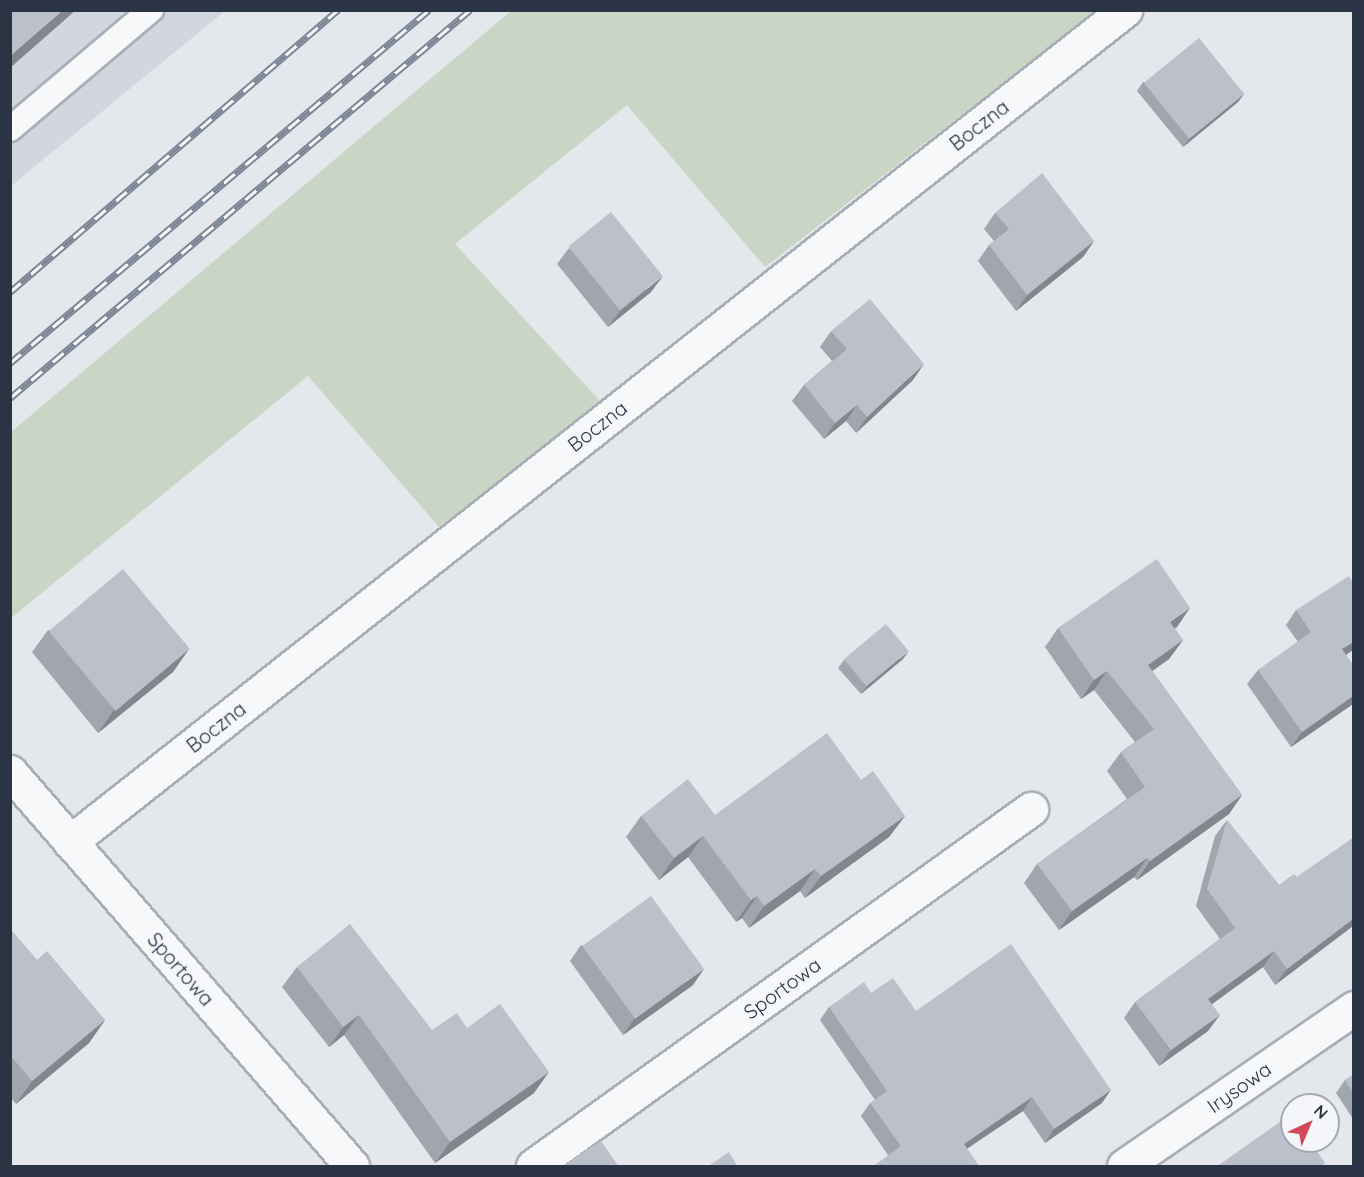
<!DOCTYPE html>
<html>
<head>
<meta charset="utf-8">
<style>
  body { margin:0 }
  #map { position:relative; width:1364px; height:1177px; overflow:hidden; background:#e4e7ec; font-family:Quicksand,sans-serif }
  div>[style] { position:absolute }
  [style*='--x'] { left:calc(var(--x)*1px); top:calc(var(--y)*1px); width:calc(var(--w)*1px); rotate:calc(var(--a)*1deg) }
  .built>* { inset:0; background:#d2d6de }
  .green>* { inset:0; background:#c9d6c5 }
  .roads { filter:drop-shadow(2px 0 #a9aeb7) drop-shadow(-2px 0 #a9aeb7) drop-shadow(0 2px #a9aeb7) drop-shadow(0 -2px #a9aeb7) }
  .lane>* { height:24px; margin:-12px; padding:0 12px; transform-origin:12px; border-radius:12px; background:#f7f8fa }
  .street>* { height:33px; margin:-16.5px; padding:0 16.5px; transform-origin:16.5px; border-radius:16.5px; background:#f7f8fa }
  .rail>* { height:7px; margin-top:-3.5px; transform-origin:0; background:repeating-linear-gradient(90deg,#f4f6f9 0 14px,#7d8696 0 28px); box-sizing:border-box; border-block:2px solid #7d8696 }
  .wall>* { inset:0; background:#a1a5ae }
  .shaded-wall>* { inset:0; background:#83868d }
  .building>* { inset:0; background:#bbc0ca; transform-origin:0 0 }
  span { translate:-50% -50%; white-space:nowrap; text-align:center; line-height:1.15; -webkit-text-stroke:5px #f4f6f9; paint-order:stroke }
  .street-label { font-size:20px; color:#2b3445 }
  .frame { position:absolute; inset:0; border:12px solid #2b3445; pointer-events:none }
  .north { position:absolute; left:1280px; top:1093px; width:60px; height:60px; box-sizing:border-box; background:#f4f6f9; border:2px solid #a4a8b1; border-radius:50%; rotate:44deg; font-size:16px; font-weight:700; line-height:24px; text-align:center; color:#2b3445 }
  .north::after { content:''; display:block; margin:auto; width:21px; height:27px; background:#d1495b; clip-path:polygon(50% 0,100% 100%,50% 72%,0 100%) }
</style>
</head>
<body>
<div id="map">
  <div class="built">
    <div style="clip-path:polygon(11px 11px,225px 11px,11px 186px)"></div>
  </div>
  <div class="green">
    <div style="clip-path:polygon(511px 11px,1096px 11px,765px 267px,627px 105px,455px 244px,602px 403px,439px 527px,308px 376px,11px 618px,11px 432px)"></div>
  </div>
  <div class="roads">
    <div class="lane">
      <div style="--x:10;--y:129;--w:185;--a:-40.2"></div>
    </div>
    <div class="street">
      <div style="--x:10;--y:772;--w:522;--a:49.04"></div>
      <div style="--x:70;--y:842;--w:1344;--a:-38.26"></div>
      <div style="--x:533;--y:1166;--w:613;--a:-35.64"></div>
      <div style="--x:1124;--y:1166;--w:279;--a:-34.5"></div>
    </div>
  </div>
  <div class="rail">
    <div style="--x:10;--y:292;--w:433;--a:-40.7"></div>
    <div style="--x:10;--y:363;--w:548;--a:-40.11"></div>
    <div style="--x:10;--y:398;--w:602;--a:-40.15"></div>
  </div>
  <div class="wall">
    <div style="clip-path:polygon(1143px 82px,1244px 94px,1238px 102px,1183px 147px,1137px 91px)"></div>
    <div style="clip-path:polygon(995px 213px,1094px 241px,1083px 257px,1016px 311px,978px 261px,989px 245px,994px 241px,984px 229px)"></div>
    <div style="clip-path:polygon(569px 248px,651px 292px,608px 327px,557px 264px)"></div>
    <div style="clip-path:polygon(831px 331px,913px 380px,856px 433px,846px 421px,824px 439px,792px 401px,804px 385px,832px 361px,820px 347px)"></div>
    <div style="clip-path:polygon(1296px 610px,1353px 650px,1346px 655px,1353px 665px,1353px 704px,1291px 747px,1247px 684px,1258px 670px,1298px 642px,1286px 625px)"></div>
    <div style="clip-path:polygon(1177px 627px,1174px 628px,1183px 640px,1169px 659px,1152px 671px,1242px 795px,1229px 814px,1137px 880px,1134px 877px,1059px 930px,1024px 883px,1037px 864px,1127px 799px,1107px 771px,1121px 752px,1135px 742px,1094px 690px,1081px 699px,1045px 647px,1058px 628px)"></div>
    <div style="clip-path:polygon(48px 630px,189px 649px,173px 672px,98px 733px,32px 652px)"></div>
    <div style="clip-path:polygon(903px 659px,861px 694px,838px 668px,844px 660px)"></div>
    <div style="clip-path:polygon(861px 780px,905px 816px,889px 837px,805px 898px,800px 891px,749px 928px,742px 918px,736px 922px,688px 857px,659px 880px,626px 837px,641px 816px,715px 815px)"></div>
    <div style="clip-path:polygon(1227px 820px,1279px 885px,1297px 877px,1353px 838px,1353px 926px,1275px 985px,1263px 967px,1212px 1004px,1208px 1031px,1159px 1066px,1124px 1018px,1135px 1002px,1220px 939px,1196px 906px,1215px 836px)"></div>
    <div style="clip-path:polygon(10px 929px,37px 960px,105px 1020px,89px 1043px,16px 1104px,10px 1097px)"></div>
    <div style="clip-path:polygon(581px 945px,693px 985px,623px 1035px,570px 961px)"></div>
    <div style="clip-path:polygon(297px 967px,432px 1030px,467px 1028px,534px 1093px,435px 1163px,344px 1035px,329px 1047px,282px 987px)"></div>
    <div style="clip-path:polygon(871px 993px,916px 1011px,1102px 1103px,1045px 1143px,1023px 1111px,967px 1149px,888px 1155px,861px 1116px,870px 1103px,875px 1100px,820px 1020px,829px 1007px)"></div>
    <div style="clip-path:polygon(1353px 1075px,1353px 1119px,1336px 1093px,1345px 1080px)"></div>
  </div>
  <div class="shaded-wall">
    <div style="clip-path:polygon(63px 10px,76px 10px,10px 68px,10px 56px)"></div>
    <div style="clip-path:polygon(1244px 94px,1238px 102px,1183px 147px,1189px 139px)"></div>
    <div style="clip-path:polygon(1094px 241px,1083px 257px,1016px 311px,1027px 295px)"></div>
    <div style="clip-path:polygon(663px 276px,651px 292px,608px 327px,620px 311px)"></div>
    <div style="clip-path:polygon(924px 364px,913px 380px,856px 433px,867px 417px)"></div>
    <div style="clip-path:polygon(857px 405px,846px 421px,824px 439px,835px 423px)"></div>
    <div style="clip-path:polygon(1190px 608px,1177px 627px,1156px 641px,1170px 622px)"></div>
    <div style="clip-path:polygon(1183px 640px,1169px 659px,1134px 684px,1148px 665px)"></div>
    <div style="clip-path:polygon(1353px 642px,1353px 650px,1332px 664px,1342px 649px)"></div>
    <div style="clip-path:polygon(189px 649px,173px 672px,98px 733px,114px 710px)"></div>
    <div style="clip-path:polygon(909px 651px,903px 659px,861px 694px,867px 686px)"></div>
    <div style="clip-path:polygon(1107px 671px,1094px 690px,1081px 699px,1094px 680px)"></div>
    <div style="clip-path:polygon(1353px 696px,1353px 704px,1291px 747px,1302px 732px)"></div>
    <div style="clip-path:polygon(1242px 795px,1229px 814px,1137px 880px,1150px 861px)"></div>
    <div style="clip-path:polygon(905px 816px,889px 837px,805px 898px,821px 876px)"></div>
    <div style="clip-path:polygon(703px 836px,688px 857px,659px 880px,674px 858px)"></div>
    <div style="clip-path:polygon(1147px 858px,1134px 877px,1059px 930px,1072px 911px)"></div>
    <div style="clip-path:polygon(815px 869px,800px 891px,749px 928px,764px 906px)"></div>
    <div style="clip-path:polygon(757px 896px,742px 918px,736px 922px,751px 900px)"></div>
    <div style="clip-path:polygon(1353px 919px,1353px 926px,1275px 985px,1287px 969px)"></div>
    <div style="clip-path:polygon(1274px 951px,1263px 967px,1197px 1015px,1208px 999px)"></div>
    <div style="clip-path:polygon(704px 969px,693px 985px,623px 1035px,634px 1019px)"></div>
    <div style="clip-path:polygon(359px 1015px,344px 1035px,329px 1047px,343px 1027px)"></div>
    <div style="clip-path:polygon(1220px 1015px,1208px 1031px,1159px 1066px,1171px 1050px)"></div>
    <div style="clip-path:polygon(105px 1020px,89px 1043px,16px 1104px,32px 1081px)"></div>
    <div style="clip-path:polygon(549px 1072px,534px 1093px,435px 1163px,450px 1142px)"></div>
    <div style="clip-path:polygon(1111px 1090px,1102px 1103px,1045px 1143px,1054px 1129px)"></div>
    <div style="clip-path:polygon(1032px 1097px,1023px 1111px,954px 1157px,964px 1144px)"></div>
  </div>
  <div class="building">
    <div style="clip-path:polygon(10px 10px,63px 10px,10px 56px)"></div>
    <div style="left:1199px;top:38px;width:72px;height:71px;rotate:51deg"></div>
    <div style="clip-path:polygon(1042px 173px,1094px 241px,1027px 295px,989px 245px,1009px 229px,995px 213px)"></div>
    <div style="left:611px;top:212px;width:82px;height:55px;rotate:51deg"></div>
    <div style="clip-path:polygon(870px 299px,924px 364px,867px 417px,857px 405px,835px 423px,804px 385px,847px 349px,831px 331px)"></div>
    <div style="clip-path:polygon(1157px 559px,1190px 608px,1170px 622px,1183px 640px,1148px 665px,1242px 795px,1150px 861px,1147px 858px,1072px 911px,1037px 864px,1145px 787px,1121px 752px,1154px 729px,1107px 671px,1094px 680px,1058px 628px)"></div>
    <div style="left:123px;top:569px;width:104px;height:97px;rotate:50deg"></div>
    <div style="clip-path:polygon(1349px 576px,1353px 583px,1353px 642px,1342px 649px,1353px 665px,1353px 696px,1302px 732px,1258px 670px,1311px 632px,1296px 610px)"></div>
    <div style="left:886px;top:624px;width:35px;height:55px;rotate:50deg"></div>
    <div style="clip-path:polygon(827px 733px,861px 780px,873px 771px,905px 816px,821px 876px,815px 869px,764px 906px,757px 896px,751px 900px,703px 836px,674px 858px,641px 816px,688px 779px,715px 815px)"></div>
    <div style="clip-path:polygon(1227px 820px,1279px 885px,1294px 874px,1297px 877px,1353px 838px,1353px 919px,1287px 969px,1274px 951px,1208px 999px,1220px 1015px,1171px 1050px,1135px 1002px,1235px 928px,1207px 889px)"></div>
    <div style="left:651px;top:896px;width:90px;height:85px;rotate:54deg"></div>
    <div style="clip-path:polygon(350px 924px,432px 1030px,457px 1013px,467px 1028px,500px 1004px,549px 1072px,450px 1142px,359px 1015px,343px 1027px,297px 967px)"></div>
    <div style="clip-path:polygon(10px 929px,37px 960px,47px 951px,105px 1020px,32px 1081px,10px 1055px)"></div>
    <div style="clip-path:polygon(1011px 944px,1111px 1090px,1054px 1129px,1032px 1097px,964px 1144px,980px 1167px,872px 1167px,901px 1146px,870px 1103px,887px 1091px,829px 1007px,864px 982px,871px 993px,893px 978px,916px 1011px)"></div>
    <div style="clip-path:polygon(1353px 1075px,1353px 1093px,1345px 1080px)"></div>
    <div style="clip-path:polygon(1291px 1114px,1292px 1116px,1292px 1141px,1310px 1141px,1325px 1163px,1320px 1167px,1216px 1167px)"></div>
    <div style="clip-path:polygon(601px 1141px,619px 1167px,561px 1167px)"></div>
    <div style="clip-path:polygon(729px 1152px,738px 1167px,707px 1167px)"></div>
  </div>
  <div class="street-label">
    <span style="left:979px;top:125px;rotate:-38deg">Boczna</span>
    <span style="left:597px;top:426px;rotate:-38deg">Boczna</span>
    <span style="left:216px;top:727px;rotate:-38deg">Boczna</span>
    <span style="left:181px;top:969px;rotate:49deg">Sportowa</span>
    <span style="left:782px;top:988px;rotate:-36deg">Sportowa</span>
    <span style="left:1239px;top:1087px;rotate:-35deg">Irysowa</span>
  </div>
  <div class="frame"></div>
  <div class="north">N</div>
</div>
</body>
</html>
